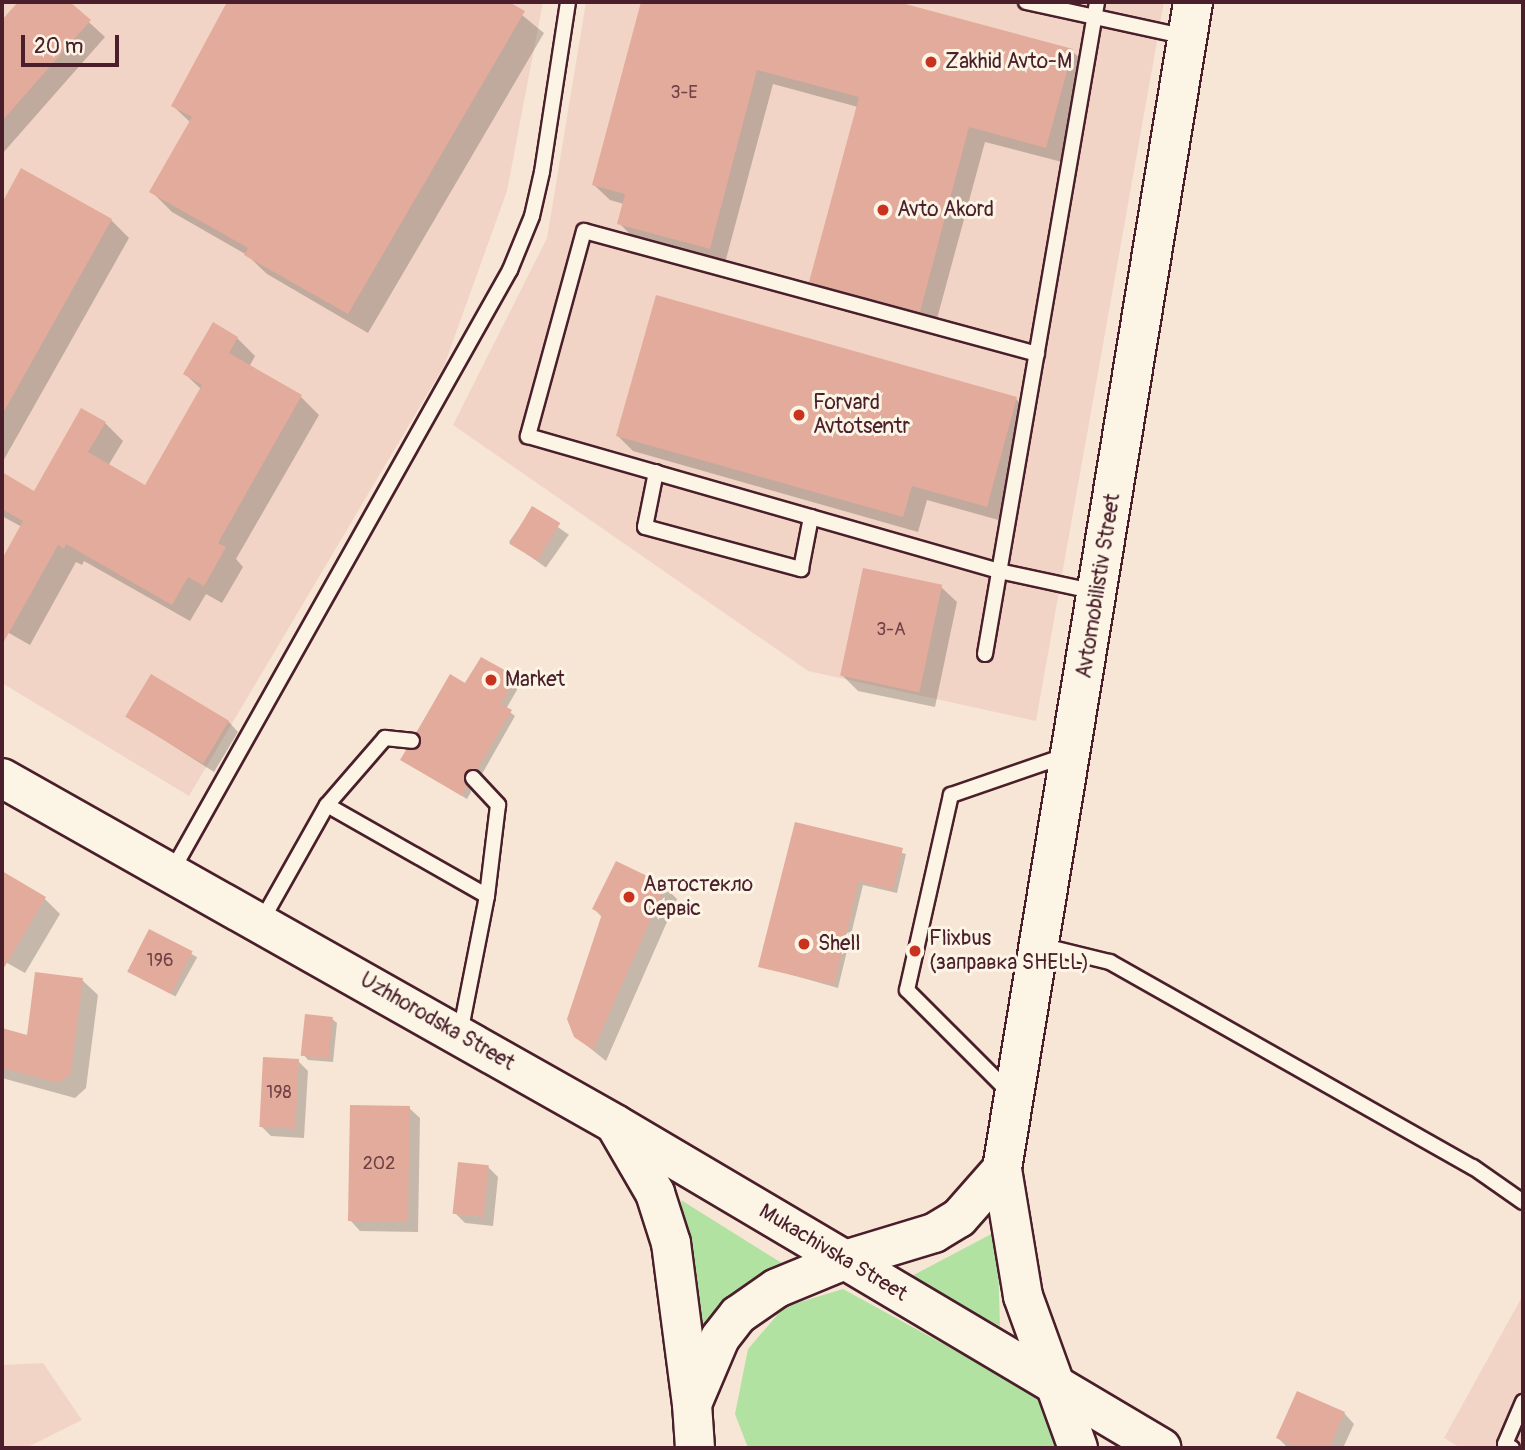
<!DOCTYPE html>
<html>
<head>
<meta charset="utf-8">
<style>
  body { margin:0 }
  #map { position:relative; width:1525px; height:1450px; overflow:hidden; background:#f7e6d6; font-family:Pangolin,sans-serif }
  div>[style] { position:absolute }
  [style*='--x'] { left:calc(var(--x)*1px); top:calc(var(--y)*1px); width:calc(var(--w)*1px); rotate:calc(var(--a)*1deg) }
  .built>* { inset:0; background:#f1d4c5 }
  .green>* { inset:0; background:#b2e2a2 }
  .shadow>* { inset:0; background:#0003; transform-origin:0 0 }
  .building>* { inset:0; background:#e3ab9c; transform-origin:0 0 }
  .roads { filter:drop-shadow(2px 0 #4a1f2b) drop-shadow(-2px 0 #4a1f2b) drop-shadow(0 2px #4a1f2b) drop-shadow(0 -2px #4a1f2b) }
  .service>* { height:14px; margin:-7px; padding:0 7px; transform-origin:7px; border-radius:7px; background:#fcf5e5 }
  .secondary>* { height:38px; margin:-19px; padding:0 19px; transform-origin:19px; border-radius:19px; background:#fcf5e5 }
  .trunk>* { height:38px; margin:-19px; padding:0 19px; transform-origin:19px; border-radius:19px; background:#fcf5e5 }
  .dots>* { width:19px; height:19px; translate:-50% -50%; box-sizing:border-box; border:4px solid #fcf5e5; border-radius:50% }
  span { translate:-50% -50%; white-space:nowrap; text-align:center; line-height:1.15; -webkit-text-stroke:6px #fcf5e5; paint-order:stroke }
  .number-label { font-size:18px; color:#704247 }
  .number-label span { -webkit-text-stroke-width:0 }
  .poi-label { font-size:21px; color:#4a1f2b }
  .left { translate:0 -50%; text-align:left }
  .street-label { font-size:21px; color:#4a1f2b }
  .frame { position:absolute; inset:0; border:4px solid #4a1f2b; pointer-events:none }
  .scale { position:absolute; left:21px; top:35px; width:98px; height:32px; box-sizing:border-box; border:4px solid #4a1f2b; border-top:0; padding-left:9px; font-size:21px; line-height:24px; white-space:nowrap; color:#4a1f2b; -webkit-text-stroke:5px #fcf5e5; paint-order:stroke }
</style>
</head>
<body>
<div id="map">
  <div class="built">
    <div style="clip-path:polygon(2px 2px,543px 2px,507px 191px,444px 366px,189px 796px,2px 683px)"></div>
    <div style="clip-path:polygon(586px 2px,1164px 2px,1036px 721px,808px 671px,453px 425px,547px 238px)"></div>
    <div style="clip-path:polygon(1523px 1295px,1523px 1448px,1461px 1448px,1444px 1438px)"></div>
    <div style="clip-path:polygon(43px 1363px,82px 1420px,26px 1448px,2px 1448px,2px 1365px)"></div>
  </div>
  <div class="green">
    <div style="clip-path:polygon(681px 1200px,793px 1270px,703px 1335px)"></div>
    <div style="clip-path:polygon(997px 1231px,1000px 1326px,908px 1278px)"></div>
    <div style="clip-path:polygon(843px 1289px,1033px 1393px,1060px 1427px,1058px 1448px,748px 1448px,735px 1414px,748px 1349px,784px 1307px)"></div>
  </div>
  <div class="shadow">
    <div style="clip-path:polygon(20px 2px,67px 2px,105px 37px,2px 154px,2px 22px)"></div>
    <div style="clip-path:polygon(229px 2px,506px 2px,544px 33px,368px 333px,267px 274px,247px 255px,172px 212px,152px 192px,191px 123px,173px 106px)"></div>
    <div style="clip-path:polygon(643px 2px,799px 2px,816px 6px,818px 2px,892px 2px,1072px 51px,1088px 66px,1062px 162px,985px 142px,935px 326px,827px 297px,811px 282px,858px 107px,773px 84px,725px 263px,635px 239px,619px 223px,624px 204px,610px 200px,594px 185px)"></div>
    <div style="clip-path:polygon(22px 170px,111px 220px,129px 238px,2px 463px,2px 206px)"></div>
    <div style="clip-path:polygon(237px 338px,255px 356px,249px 367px,301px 397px,319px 415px,236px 559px,243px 567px,222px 603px,206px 594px,190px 621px,84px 561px,82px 565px,76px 562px,30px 645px,2px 629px,2px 562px,22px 527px,2px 516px,2px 474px,35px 493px,105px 423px,123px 441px,108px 466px,146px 487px,202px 390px,185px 374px)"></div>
    <div style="clip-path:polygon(1016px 399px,1032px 415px,1002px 521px,927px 500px,918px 532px,633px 451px,618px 436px)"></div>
    <div style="left:532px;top:509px;width:45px;height:40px;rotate:35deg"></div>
    <div style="clip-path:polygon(941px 587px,957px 602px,935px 707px,858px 691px,842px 675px)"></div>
    <div style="clip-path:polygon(481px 659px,521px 683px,506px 709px,515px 716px,482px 774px,468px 779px,471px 792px,467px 799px,402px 760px,422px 747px)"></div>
    <div style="clip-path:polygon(128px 717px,228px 721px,238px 732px,214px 772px)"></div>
    <div style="clip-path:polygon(796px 824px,906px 854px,897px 893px,863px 885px,838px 988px,760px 966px)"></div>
    <div style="clip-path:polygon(2px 873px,45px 899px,60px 914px,25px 973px,2px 960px)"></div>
    <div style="clip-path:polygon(665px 887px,677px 899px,606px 1061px,575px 1036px,603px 918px,594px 909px)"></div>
    <div style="left:150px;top:931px;width:54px;height:45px;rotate:29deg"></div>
    <div style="clip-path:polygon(82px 980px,98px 995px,86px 1088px,75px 1098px,2px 1078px,2px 1030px,29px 1037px)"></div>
    <div style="clip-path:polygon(332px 1019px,337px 1023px,333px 1062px,308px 1060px,304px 1055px)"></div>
    <div style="clip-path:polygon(298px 1061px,308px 1071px,304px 1138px,271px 1136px,261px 1126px)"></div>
    <div style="clip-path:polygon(409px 1108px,420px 1118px,418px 1232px,360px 1231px,350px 1220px)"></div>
    <div style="clip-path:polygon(488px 1167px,498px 1177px,493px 1226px,465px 1223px,455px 1213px)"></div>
    <div style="clip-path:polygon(1344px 1413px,1354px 1424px,1343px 1448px,1288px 1448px,1278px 1438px)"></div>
  </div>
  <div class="building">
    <div style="clip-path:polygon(18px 2px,70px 2px,91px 20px,2px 121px,2px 20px)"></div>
    <div style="clip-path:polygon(227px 2px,509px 2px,525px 11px,348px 314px,244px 255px,248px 248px,149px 192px,192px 117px,171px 106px)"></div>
    <div style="clip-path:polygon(641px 2px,898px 2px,1073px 49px,1046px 148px,969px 127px,920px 312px,809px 282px,859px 97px,757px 70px,710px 249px,617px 224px,625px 194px,592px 185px)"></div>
    <div style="clip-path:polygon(21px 168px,112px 219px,2px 415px,2px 203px)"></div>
    <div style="clip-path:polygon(656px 295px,1017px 397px,987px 507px,912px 486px,903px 517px,616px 436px)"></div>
    <div style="clip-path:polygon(213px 322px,238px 337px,229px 353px,302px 395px,218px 543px,226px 547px,204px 586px,188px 577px,172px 605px,66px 544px,64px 549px,58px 545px,2px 645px,2px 559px,23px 521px,2px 509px,2px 472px,34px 491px,81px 408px,106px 422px,88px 452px,145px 485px,202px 385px,183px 374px)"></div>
    <div style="left:532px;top:506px;width:33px;height:44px;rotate:31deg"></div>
    <div style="left:863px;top:568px;width:81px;height:110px;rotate:12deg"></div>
    <div style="clip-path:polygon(481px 657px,517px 677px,501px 704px,512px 710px,477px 770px,464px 775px,467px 786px,462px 796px,400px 760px,406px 750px,420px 746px,416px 733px,450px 674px,465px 683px)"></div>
    <div style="left:151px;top:674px;width:91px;height:50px;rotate:31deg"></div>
    <div style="clip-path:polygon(795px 822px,903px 848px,893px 890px,859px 881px,834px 985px,758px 967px)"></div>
    <div style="clip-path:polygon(616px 861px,666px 885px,593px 1050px,574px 1037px,567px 1019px,602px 914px,592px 909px)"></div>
    <div style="clip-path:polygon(2px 871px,46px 897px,2px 971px)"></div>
    <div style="left:149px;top:929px;width:49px;height:48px;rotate:27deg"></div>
    <div style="clip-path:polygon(35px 972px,83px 978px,71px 1073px,59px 1083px,2px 1068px,2px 1028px,27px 1035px)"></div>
    <div style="left:305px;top:1014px;width:28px;height:42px;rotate:6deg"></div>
    <div style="left:263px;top:1057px;width:36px;height:70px;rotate:3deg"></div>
    <div style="left:350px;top:1105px;width:60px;height:116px;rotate:1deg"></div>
    <div style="left:458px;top:1162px;width:31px;height:52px;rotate:6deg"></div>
    <div style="clip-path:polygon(1297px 1391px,1345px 1412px,1329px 1448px,1298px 1448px,1276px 1438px)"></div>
  </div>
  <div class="roads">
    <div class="service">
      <div style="--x:1026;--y:2;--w:164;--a:12.3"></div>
      <div style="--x:1037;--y:354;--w:469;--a:-164.8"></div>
      <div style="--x:584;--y:231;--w:213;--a:105.3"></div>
      <div style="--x:528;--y:436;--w:490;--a:16"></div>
      <div style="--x:999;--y:571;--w:99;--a:12.2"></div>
      <div style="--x:656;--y:472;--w:56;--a:101.3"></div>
      <div style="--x:645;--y:527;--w:162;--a:15.1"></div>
      <div style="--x:801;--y:569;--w:53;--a:-79.1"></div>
      <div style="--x:985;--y:654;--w:662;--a:-80.25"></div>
      <div style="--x:473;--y:778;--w:37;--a:47"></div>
      <div style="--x:498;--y:805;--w:92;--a:96.9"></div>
      <div style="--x:327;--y:805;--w:89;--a:-49.1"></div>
      <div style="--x:385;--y:738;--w:27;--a:6"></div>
      <div style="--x:172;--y:871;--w:690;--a:-60.65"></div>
      <div style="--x:510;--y:270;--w:58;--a:-67.8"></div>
      <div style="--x:532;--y:216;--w:45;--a:-77.2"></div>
      <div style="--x:542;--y:172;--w:172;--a:-81.3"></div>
      <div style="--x:261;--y:922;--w:134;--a:-60.6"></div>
      <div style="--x:327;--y:805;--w:184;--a:29.6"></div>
      <div style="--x:487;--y:896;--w:140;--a:101.1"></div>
      <div style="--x:1040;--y:945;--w:72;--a:13.7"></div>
      <div style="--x:1110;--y:962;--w:417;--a:29.5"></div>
      <div style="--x:1473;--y:1167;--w:61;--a:35"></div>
      <div style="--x:1011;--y:1094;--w:147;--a:-135"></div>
      <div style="--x:907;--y:990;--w:200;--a:-77.3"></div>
      <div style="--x:951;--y:795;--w:123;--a:-19"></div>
      <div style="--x:1512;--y:1448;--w:8;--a:-150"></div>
      <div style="--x:1505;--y:1444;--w:46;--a:-66.8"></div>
    </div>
    <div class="secondary">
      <div style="--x:2;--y:778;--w:704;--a:29.44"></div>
      <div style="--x:615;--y:1124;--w:267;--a:30.6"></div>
      <div style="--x:616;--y:1126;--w:78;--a:59.8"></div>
      <div style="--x:655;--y:1193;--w:52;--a:72.3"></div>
      <div style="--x:671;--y:1243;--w:162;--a:82.6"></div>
    </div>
    <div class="trunk">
      <div style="--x:845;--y:1260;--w:368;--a:30.7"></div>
      <div style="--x:695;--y:1448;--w:44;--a:-93.9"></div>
      <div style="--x:692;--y:1404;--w:72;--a:-67"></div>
      <div style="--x:720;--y:1338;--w:29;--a:-52"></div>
      <div style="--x:738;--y:1315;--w:47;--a:-34.7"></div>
      <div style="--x:777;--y:1288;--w:74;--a:-22.4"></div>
      <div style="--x:845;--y:1260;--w:93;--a:-16.9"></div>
      <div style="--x:934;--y:1233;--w:29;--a:-31"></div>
      <div style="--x:959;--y:1218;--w:65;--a:-48.7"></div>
      <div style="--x:1078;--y:1448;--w:162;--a:-109.9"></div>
      <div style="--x:1023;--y:1296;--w:129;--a:-99.4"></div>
      <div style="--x:1002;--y:1169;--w:1183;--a:-80.7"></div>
    </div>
  </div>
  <div class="dots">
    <div style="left:931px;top:62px;background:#c8321e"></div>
    <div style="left:883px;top:210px;background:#c8321e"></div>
    <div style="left:799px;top:415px;background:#c8321e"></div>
    <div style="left:491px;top:680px;background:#c8321e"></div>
    <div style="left:629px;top:897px;background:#c8321e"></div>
    <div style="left:804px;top:944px;background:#c8321e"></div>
    <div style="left:915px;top:951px;background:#c8321e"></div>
  </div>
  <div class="number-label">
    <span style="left:684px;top:93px">3-Е</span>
    <span style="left:891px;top:630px">3-А</span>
    <span style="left:160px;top:961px">196</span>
    <span style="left:279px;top:1093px">198</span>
    <span style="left:379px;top:1164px">202</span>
  </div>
  <div class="poi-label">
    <span class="left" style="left:945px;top:62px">Zakhid Avto-M</span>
    <span class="left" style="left:897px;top:210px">Avto Akord</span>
    <span class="left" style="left:813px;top:415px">Forvard<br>Avtotsentr</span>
    <span class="left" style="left:505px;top:680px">Market</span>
    <span class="left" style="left:643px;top:897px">Автостекло<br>Сервіс</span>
    <span class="left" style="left:929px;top:951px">Flixbus<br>(заправка SHELL)</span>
    <span class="left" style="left:818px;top:944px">Shell</span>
  </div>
  <div class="street-label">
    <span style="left:1099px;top:586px;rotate:-81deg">Avtomobilistiv Street</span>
    <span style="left:437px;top:1022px;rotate:30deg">Uzhhorodska Street</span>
    <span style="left:833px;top:1253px;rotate:31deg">Mukachivska Street</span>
  </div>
  <div class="frame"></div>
  <div class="scale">20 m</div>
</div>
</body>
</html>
